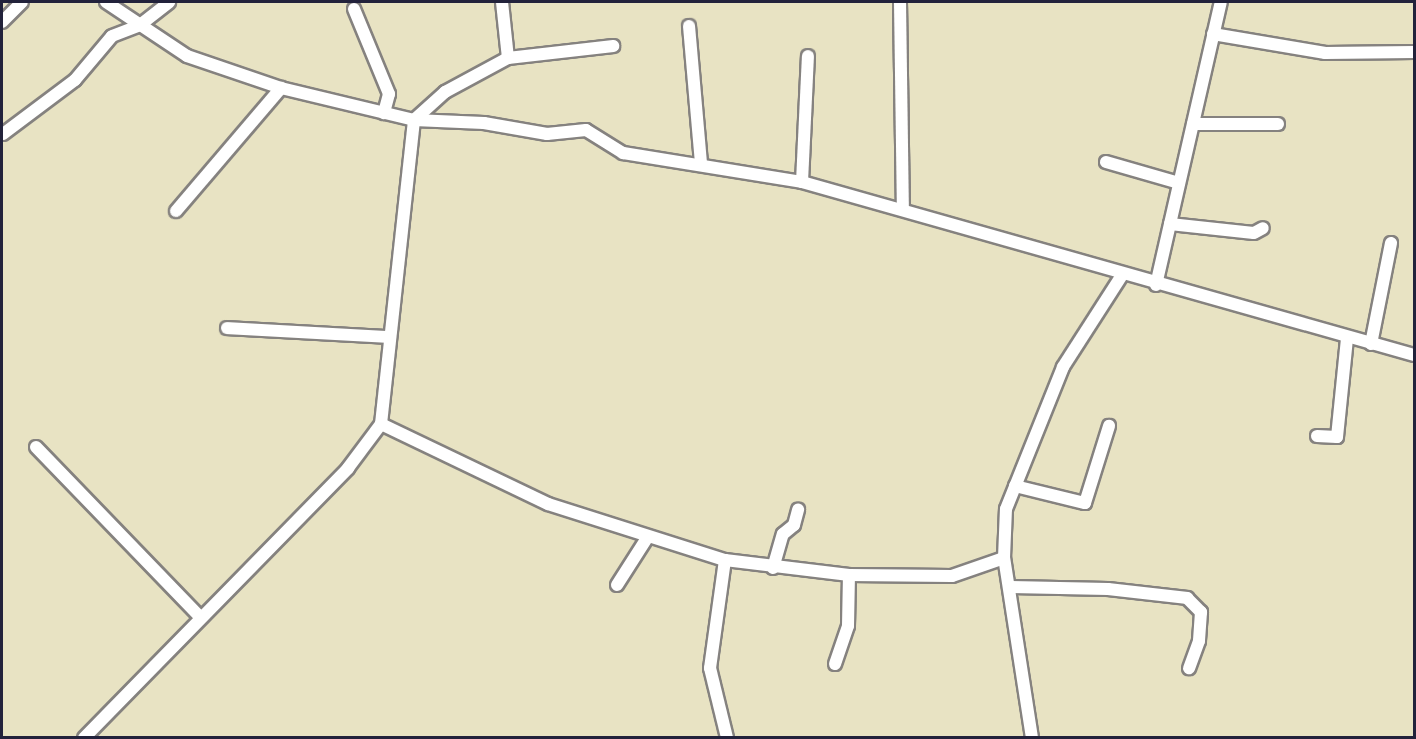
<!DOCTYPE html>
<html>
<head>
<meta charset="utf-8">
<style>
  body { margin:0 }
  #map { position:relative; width:1416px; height:739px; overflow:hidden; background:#e8e3c3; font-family:"IM FELL French Canon",serif }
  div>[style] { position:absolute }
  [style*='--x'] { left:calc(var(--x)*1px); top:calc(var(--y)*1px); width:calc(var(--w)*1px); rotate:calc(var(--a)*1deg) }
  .roads { filter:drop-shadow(2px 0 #85827f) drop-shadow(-2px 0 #85827f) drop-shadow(0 2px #85827f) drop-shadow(0 -2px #85827f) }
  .minor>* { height:12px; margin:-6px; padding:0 6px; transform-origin:6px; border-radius:6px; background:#fff }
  span { translate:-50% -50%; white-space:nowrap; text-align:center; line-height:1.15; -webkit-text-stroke:6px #f6f6f2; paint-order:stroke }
  .frame { position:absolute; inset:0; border:3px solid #22223b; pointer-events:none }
</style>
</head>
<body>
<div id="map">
  <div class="roads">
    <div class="minor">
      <div style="--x:106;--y:2;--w:97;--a:33.7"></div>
      <div style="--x:187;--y:56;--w:99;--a:18.8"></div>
      <div style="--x:281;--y:88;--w:137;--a:13.5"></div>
      <div style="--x:414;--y:120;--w:70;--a:2.5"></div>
      <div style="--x:484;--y:123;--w:64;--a:9.9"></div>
      <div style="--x:547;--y:134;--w:39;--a:-6"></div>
      <div style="--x:586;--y:130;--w:44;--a:31.9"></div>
      <div style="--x:623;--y:153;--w:181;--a:9.2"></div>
      <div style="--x:802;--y:182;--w:636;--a:15.78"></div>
      <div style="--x:502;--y:2;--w:56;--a:83.9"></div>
      <div style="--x:900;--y:2;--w:206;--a:89.2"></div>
      <div style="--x:354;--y:9;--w:92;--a:67.6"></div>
      <div style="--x:389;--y:94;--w:20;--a:105"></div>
      <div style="--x:2;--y:22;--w:28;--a:-45"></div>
      <div style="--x:689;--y:26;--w:139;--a:85"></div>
      <div style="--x:1213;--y:34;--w:114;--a:9.6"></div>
      <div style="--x:1325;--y:53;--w:89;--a:-0.6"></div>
      <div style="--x:1193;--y:124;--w:85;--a:0"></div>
      <div style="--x:3;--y:134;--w:90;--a:-36.9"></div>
      <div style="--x:75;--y:80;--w:57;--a:-49.9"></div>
      <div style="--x:112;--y:36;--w:30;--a:-21"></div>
      <div style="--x:140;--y:25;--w:37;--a:-38"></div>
      <div style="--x:1106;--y:162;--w:76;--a:16"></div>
      <div style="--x:802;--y:182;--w:126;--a:-87.3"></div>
      <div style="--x:176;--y:211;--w:162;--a:-49.5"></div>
      <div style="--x:1170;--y:224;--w:84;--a:6.1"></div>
      <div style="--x:1254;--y:233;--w:10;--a:-29"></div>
      <div style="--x:1156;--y:285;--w:290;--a:-77.1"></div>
      <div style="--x:227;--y:328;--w:162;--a:3.2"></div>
      <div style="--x:1371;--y:344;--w:103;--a:-78.8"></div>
      <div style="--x:381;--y:424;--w:185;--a:25.6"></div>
      <div style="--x:548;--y:504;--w:186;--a:17.6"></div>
      <div style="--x:725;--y:560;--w:125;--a:6.9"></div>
      <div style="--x:849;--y:575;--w:103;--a:0.6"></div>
      <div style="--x:952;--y:576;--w:55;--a:-19.1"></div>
      <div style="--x:1317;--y:436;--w:20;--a:3"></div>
      <div style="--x:1337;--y:437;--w:100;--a:-84.2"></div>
      <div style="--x:36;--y:447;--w:233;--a:46"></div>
      <div style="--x:1015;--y:486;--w:72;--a:13.7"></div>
      <div style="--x:1085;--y:503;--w:81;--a:-72.7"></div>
      <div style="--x:725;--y:560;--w:109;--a:97.9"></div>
      <div style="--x:710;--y:668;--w:72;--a:76.3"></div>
      <div style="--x:773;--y:568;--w:35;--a:-74"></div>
      <div style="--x:783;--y:534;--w:14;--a:-39"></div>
      <div style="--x:794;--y:525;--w:16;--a:-75"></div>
      <div style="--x:617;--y:585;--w:56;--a:-57.4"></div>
      <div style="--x:1011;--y:587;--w:97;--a:1.2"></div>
      <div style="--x:1108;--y:589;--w:80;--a:6.5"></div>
      <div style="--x:1187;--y:598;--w:20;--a:45"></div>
      <div style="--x:1201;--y:612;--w:29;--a:94"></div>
      <div style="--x:1199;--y:641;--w:29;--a:110"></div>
      <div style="--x:835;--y:664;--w:40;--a:-71.1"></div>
      <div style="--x:848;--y:626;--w:51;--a:-88.9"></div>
      <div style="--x:84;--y:738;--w:378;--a:-45.6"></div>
      <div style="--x:348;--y:468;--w:55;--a:-53.1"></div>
      <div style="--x:381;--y:424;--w:306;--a:-83.8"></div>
      <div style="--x:414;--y:120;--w:42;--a:-42.1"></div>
      <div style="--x:445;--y:92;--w:72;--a:-28.4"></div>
      <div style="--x:508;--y:58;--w:106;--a:-6.5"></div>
      <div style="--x:1032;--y:738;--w:182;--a:-98.8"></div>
      <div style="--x:1004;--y:558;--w:49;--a:-87.7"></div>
      <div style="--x:1006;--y:509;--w:153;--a:-68.1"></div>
      <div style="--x:1063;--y:367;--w:109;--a:-57.3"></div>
    </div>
  </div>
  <div class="frame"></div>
</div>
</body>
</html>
